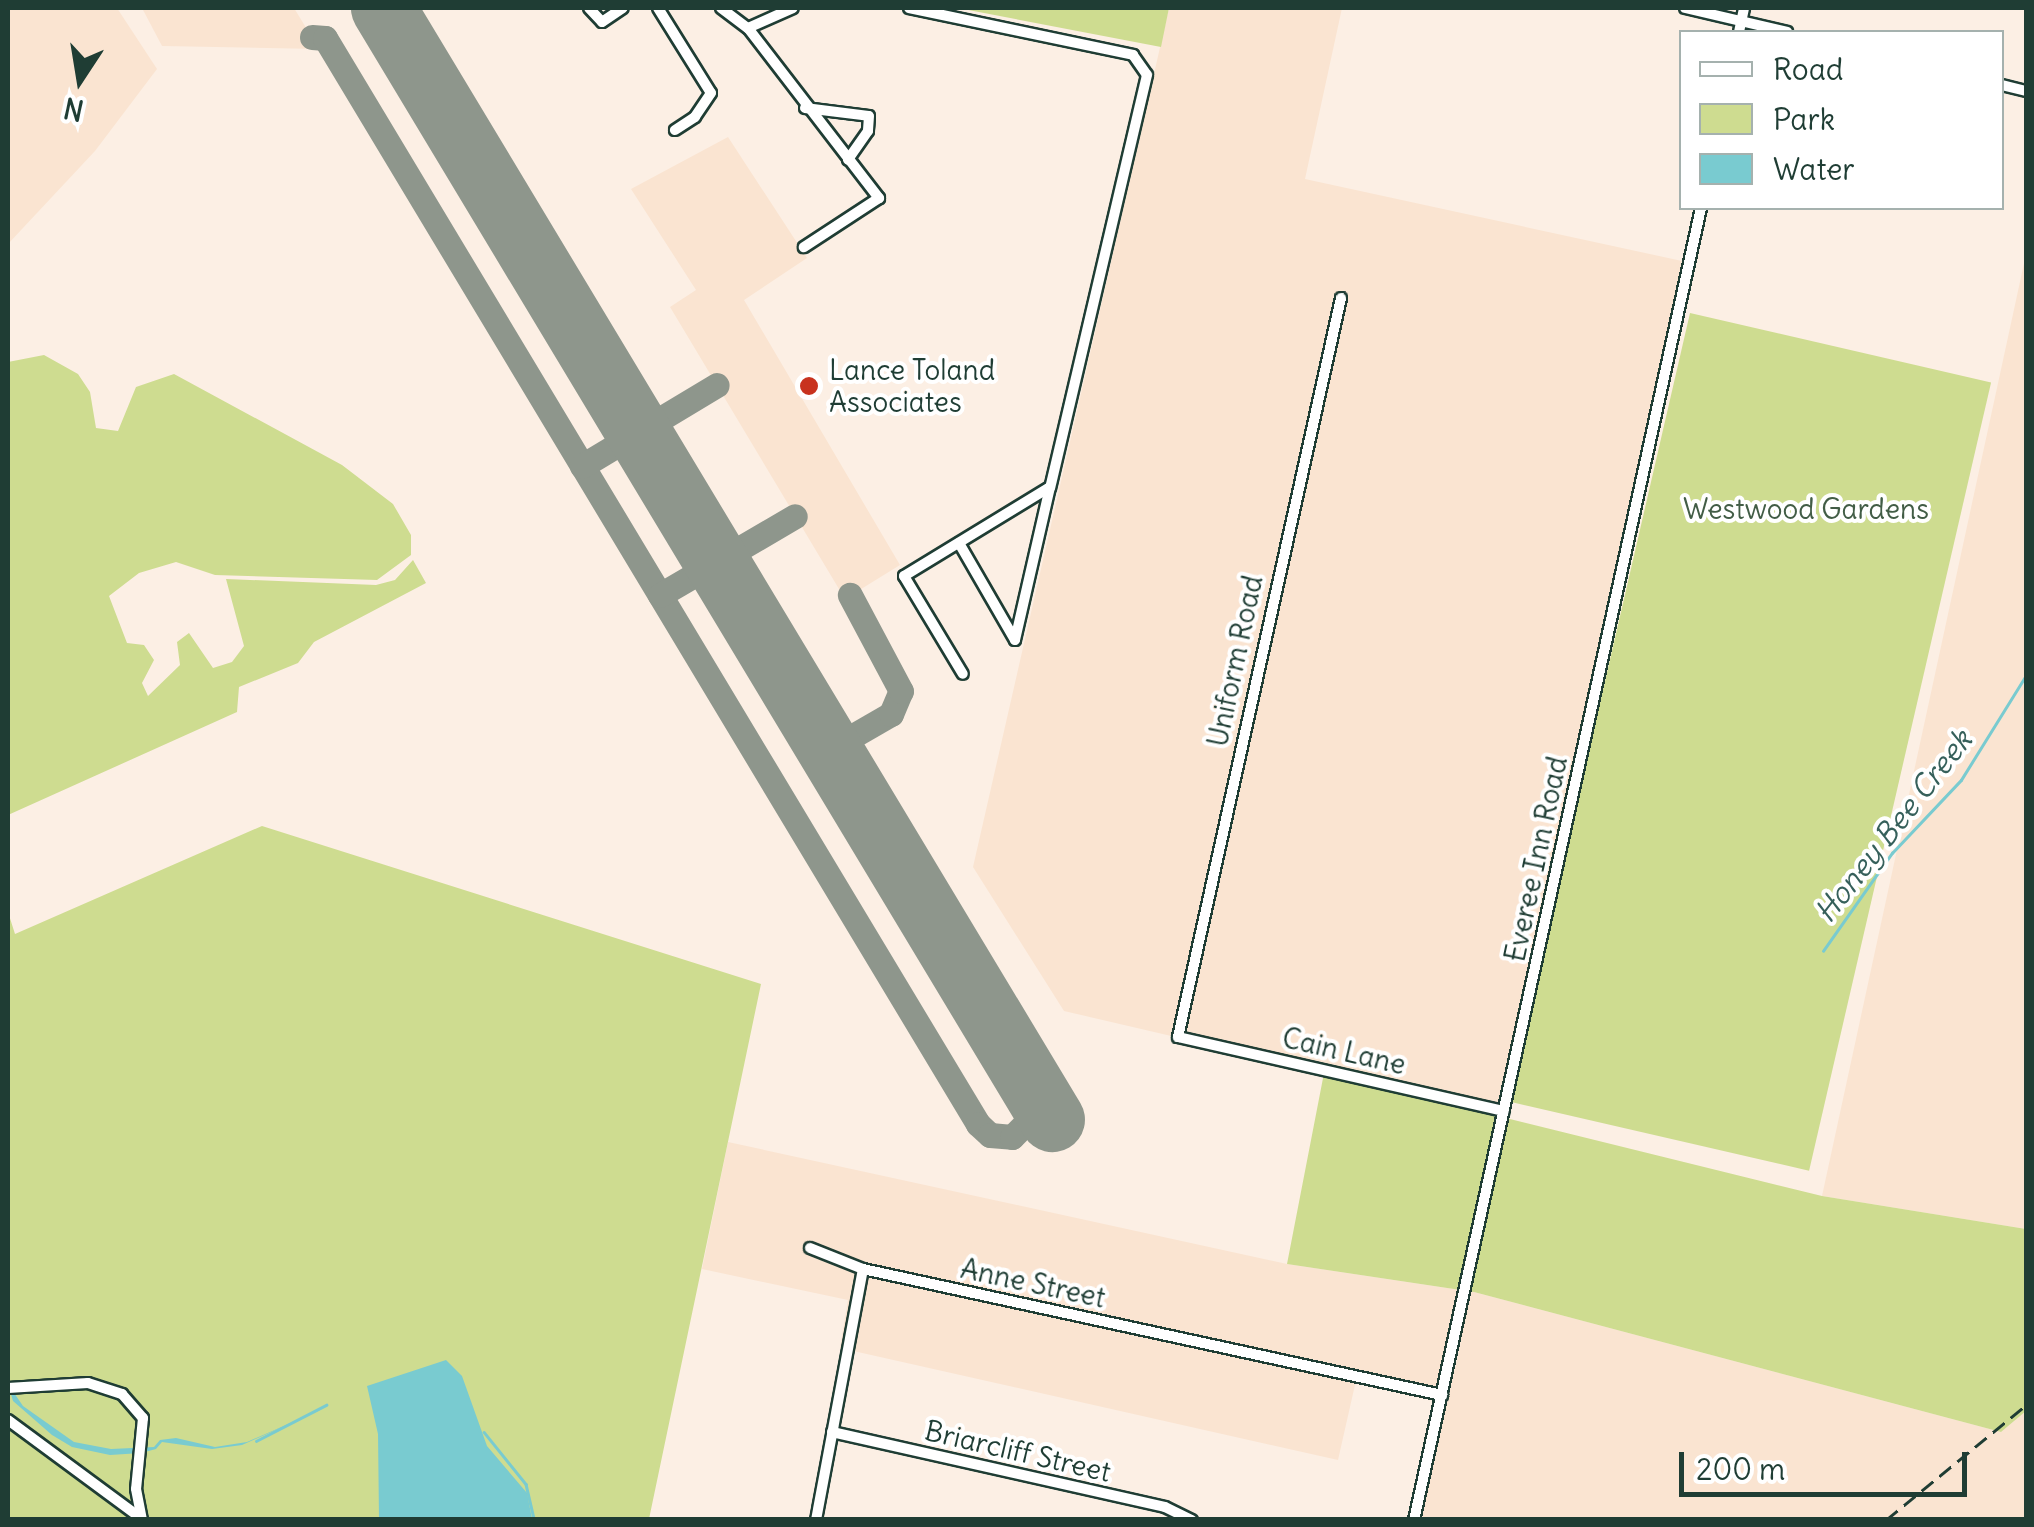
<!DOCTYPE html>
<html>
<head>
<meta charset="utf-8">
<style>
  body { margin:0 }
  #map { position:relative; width:2034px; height:1527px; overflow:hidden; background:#fcefe4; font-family:Delius,sans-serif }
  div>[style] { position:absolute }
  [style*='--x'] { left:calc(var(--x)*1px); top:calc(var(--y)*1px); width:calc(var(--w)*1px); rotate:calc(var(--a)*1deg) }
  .built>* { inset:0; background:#fae4d1 }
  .green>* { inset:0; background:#cedc90; transform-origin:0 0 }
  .water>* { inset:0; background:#79cbd0 }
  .stream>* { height:2.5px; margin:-1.25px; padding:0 1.25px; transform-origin:1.25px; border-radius:1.25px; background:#79cbd0 }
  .taxiway>* { height:25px; margin:-12.5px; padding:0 12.5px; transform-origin:12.5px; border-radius:12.5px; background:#8e968c }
  .runway>* { height:65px; margin:-32.5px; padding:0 32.5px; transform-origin:32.5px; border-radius:32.5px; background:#8e968c }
  .roads { filter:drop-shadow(2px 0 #1f3d34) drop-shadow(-2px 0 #1f3d34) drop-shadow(0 2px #1f3d34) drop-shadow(0 -2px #1f3d34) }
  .minor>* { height:10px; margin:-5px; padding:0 5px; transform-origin:5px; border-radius:5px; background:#fff }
  .rail>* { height:2.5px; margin-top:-1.25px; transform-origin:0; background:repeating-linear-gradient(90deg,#1f3d34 0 15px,transparent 0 23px) }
  .dots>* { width:28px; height:28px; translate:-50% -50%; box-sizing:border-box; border:5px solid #fff; border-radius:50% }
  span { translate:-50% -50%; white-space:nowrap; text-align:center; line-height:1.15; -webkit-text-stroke:8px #fff; paint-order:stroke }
  .poi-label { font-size:28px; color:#1f3d34 }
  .left { translate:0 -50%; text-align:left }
  .park-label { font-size:28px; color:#425d46 }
  .street-label { font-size:28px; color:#1f3d34 }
  .water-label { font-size:30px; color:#36605b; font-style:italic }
  .frame { position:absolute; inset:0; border:10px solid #1f3d34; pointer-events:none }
  .legend { position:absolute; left:1679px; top:30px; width:325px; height:180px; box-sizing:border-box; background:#fff; border:2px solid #a5b1ae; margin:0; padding:12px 18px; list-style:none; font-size:30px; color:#1f3d34 }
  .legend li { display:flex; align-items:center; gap:20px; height:50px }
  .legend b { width:50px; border:2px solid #a5b1ae }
  .north { position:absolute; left:30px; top:30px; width:100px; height:100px; -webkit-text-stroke:8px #fff; paint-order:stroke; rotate:192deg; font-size:28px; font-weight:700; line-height:40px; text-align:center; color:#1f3d34 }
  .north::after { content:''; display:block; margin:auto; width:35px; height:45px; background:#1f3d34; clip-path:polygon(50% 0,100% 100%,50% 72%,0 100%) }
  .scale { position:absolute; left:1679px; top:1452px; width:288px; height:45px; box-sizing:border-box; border:5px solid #1f3d34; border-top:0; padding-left:12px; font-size:30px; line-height:35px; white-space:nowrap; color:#1f3d34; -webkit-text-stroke:8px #fff; paint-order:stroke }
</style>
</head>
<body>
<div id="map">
  <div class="built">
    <div style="clip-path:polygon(8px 8px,117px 8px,157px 69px,95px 151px,8px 244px)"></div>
    <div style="clip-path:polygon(142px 8px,294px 8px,319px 49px,162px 46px)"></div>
    <div style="clip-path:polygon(1169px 8px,1342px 8px,1305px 179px,1682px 261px,1506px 1114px,1064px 1011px,973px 867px)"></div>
    <div style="clip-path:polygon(728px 137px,807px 258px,744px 300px,900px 565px,845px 599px,670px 307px,696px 290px,631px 189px)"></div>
    <div style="clip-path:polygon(2026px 254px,2026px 1229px,1822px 1196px)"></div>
    <div style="clip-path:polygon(728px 1142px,1287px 1264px,1474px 1292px,2001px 1432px,2026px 1411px,2026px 1519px,1419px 1519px,1462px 1339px,1445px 1396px,1357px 1376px,1338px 1460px,840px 1348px,848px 1300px,702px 1269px)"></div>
  </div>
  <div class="green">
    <div style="clip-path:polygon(958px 8px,1169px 8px,1161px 47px)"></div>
    <div style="left:1690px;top:313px;width:309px;height:809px;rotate:13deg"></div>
    <div style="clip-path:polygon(44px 355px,78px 374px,90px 392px,96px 428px,118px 431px,136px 387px,174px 374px,342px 465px,393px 504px,411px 535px,411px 555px,377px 580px,215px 575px,176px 562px,139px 573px,109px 596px,127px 643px,144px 645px,154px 660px,142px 683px,148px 696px,180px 665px,177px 642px,189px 633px,213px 668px,232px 662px,244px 646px,226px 579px,376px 585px,395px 580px,413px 560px,426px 583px,314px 642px,298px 663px,239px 687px,237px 712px,8px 815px,8px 362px)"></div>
    <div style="clip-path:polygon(262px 826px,761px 984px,649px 1519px,8px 1519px,8px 912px,15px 934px)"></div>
    <div style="clip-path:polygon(1324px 1073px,1822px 1196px,2026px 1229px,2026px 1411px,2001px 1432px,1474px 1292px,1287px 1264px)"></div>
  </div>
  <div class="water">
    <div style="clip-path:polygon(446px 1360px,462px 1376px,487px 1446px,527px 1493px,532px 1519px,379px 1519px,378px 1434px,367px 1386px)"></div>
    <div style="clip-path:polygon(8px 1384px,23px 1406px,74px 1442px,111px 1449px,154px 1447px,160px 1440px,176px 1438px,215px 1447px,247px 1442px,327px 1407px,242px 1445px,212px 1449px,162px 1442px,156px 1449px,141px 1453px,110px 1455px,72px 1447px,52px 1435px,13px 1401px)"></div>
  </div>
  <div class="stream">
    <div style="--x:1823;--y:951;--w:120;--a:-54.9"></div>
    <div style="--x:1892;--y:853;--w:100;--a:-46.6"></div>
    <div style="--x:1961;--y:780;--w:123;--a:-58.2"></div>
    <div style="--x:484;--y:1432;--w:67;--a:51.1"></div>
    <div style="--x:526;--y:1484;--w:37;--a:77"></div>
    <div style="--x:256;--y:1441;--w:79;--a:-27.2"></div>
  </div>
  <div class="taxiway">
    <div style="--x:312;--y:37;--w:13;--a:4"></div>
    <div style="--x:325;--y:38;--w:1267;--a:58.98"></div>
    <div style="--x:978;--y:1124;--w:16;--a:43"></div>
    <div style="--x:990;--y:1135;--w:22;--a:5"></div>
    <div style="--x:1012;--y:1137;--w:45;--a:-45"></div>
    <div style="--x:582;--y:466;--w:157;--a:-31"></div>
    <div style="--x:660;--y:595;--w:156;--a:-30.3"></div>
    <div style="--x:832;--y:748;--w:68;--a:-30"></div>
    <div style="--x:891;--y:714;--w:25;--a:-67"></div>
    <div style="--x:901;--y:691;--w:109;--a:-118"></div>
  </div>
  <div class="runway">
    <div style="--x:383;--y:8;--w:1297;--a:58.95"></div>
  </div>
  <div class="roads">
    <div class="minor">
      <div style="--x:589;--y:8;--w:19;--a:47"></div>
      <div style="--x:602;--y:22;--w:25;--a:-34"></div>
      <div style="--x:658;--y:8;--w:100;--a:58.1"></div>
      <div style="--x:711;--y:93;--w:29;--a:124"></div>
      <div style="--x:695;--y:117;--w:24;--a:147"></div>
      <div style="--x:721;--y:8;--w:34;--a:37"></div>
      <div style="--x:748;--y:28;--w:49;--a:-24"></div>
      <div style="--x:909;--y:8;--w:229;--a:11.8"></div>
      <div style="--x:1133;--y:55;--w:24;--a:55"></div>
      <div style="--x:1147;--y:75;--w:423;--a:103.2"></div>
      <div style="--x:1050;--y:487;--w:171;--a:148.6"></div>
      <div style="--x:904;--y:576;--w:114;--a:59"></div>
      <div style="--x:1685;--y:8;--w:105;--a:13.2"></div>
      <div style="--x:748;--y:28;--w:215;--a:52.4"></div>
      <div style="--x:879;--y:198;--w:90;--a:146.8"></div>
      <div style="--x:1739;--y:32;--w:25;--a:-78"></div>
      <div style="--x:2002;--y:85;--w:25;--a:14"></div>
      <div style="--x:805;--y:108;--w:64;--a:7.1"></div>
      <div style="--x:869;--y:116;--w:15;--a:94"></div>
      <div style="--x:868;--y:131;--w:35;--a:125"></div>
      <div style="--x:1341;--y:298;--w:757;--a:102.44"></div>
      <div style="--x:1178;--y:1037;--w:334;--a:12.8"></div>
      <div style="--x:959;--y:543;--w:112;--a:60"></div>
      <div style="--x:1015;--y:640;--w:157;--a:-77.1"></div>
      <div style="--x:810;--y:1248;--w:57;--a:21.6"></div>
      <div style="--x:863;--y:1269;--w:593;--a:12.28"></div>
      <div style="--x:8;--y:1388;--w:80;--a:-3.6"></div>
      <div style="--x:88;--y:1383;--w:36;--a:18"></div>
      <div style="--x:122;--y:1394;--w:32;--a:49"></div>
      <div style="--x:143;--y:1418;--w:71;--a:95.6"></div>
      <div style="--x:136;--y:1489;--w:32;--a:79"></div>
      <div style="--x:8;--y:1420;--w:165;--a:36.4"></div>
      <div style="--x:832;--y:1432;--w:341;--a:12.7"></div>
      <div style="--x:1165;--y:1507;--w:30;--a:26"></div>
      <div style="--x:816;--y:1520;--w:255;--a:-79.4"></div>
      <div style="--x:1414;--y:1520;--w:1343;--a:-77.66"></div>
    </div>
  </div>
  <div class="rail">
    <div style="--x:1886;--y:1520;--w:181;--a:-39.4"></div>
  </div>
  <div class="dots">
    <div style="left:809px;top:386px;background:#c8321e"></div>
  </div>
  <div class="poi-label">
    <span class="left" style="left:829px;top:386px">Lance Toland<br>Associates</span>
  </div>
  <div class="park-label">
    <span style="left:1806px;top:509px">Westwood Gardens</span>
  </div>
  <div class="street-label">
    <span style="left:1235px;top:661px;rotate:-78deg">Uniform Road</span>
    <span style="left:1536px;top:859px;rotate:-78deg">Everee Inn Road</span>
    <span style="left:1344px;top:1051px;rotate:13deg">Cain Lane</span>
    <span style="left:1033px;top:1283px;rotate:12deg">Anne Street</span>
    <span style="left:1018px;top:1451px;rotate:13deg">Briarcliff Street</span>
  </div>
  <div class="water-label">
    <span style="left:1893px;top:826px;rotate:-52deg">Honey Bee Creek</span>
  </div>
  <div class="frame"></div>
  <ul class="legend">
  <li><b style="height:12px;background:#fff"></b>Road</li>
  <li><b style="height:28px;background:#cedc90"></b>Park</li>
  <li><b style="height:28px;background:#79cbd0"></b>Water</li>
  </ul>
  <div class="north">N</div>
  <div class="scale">200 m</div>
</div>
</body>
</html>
